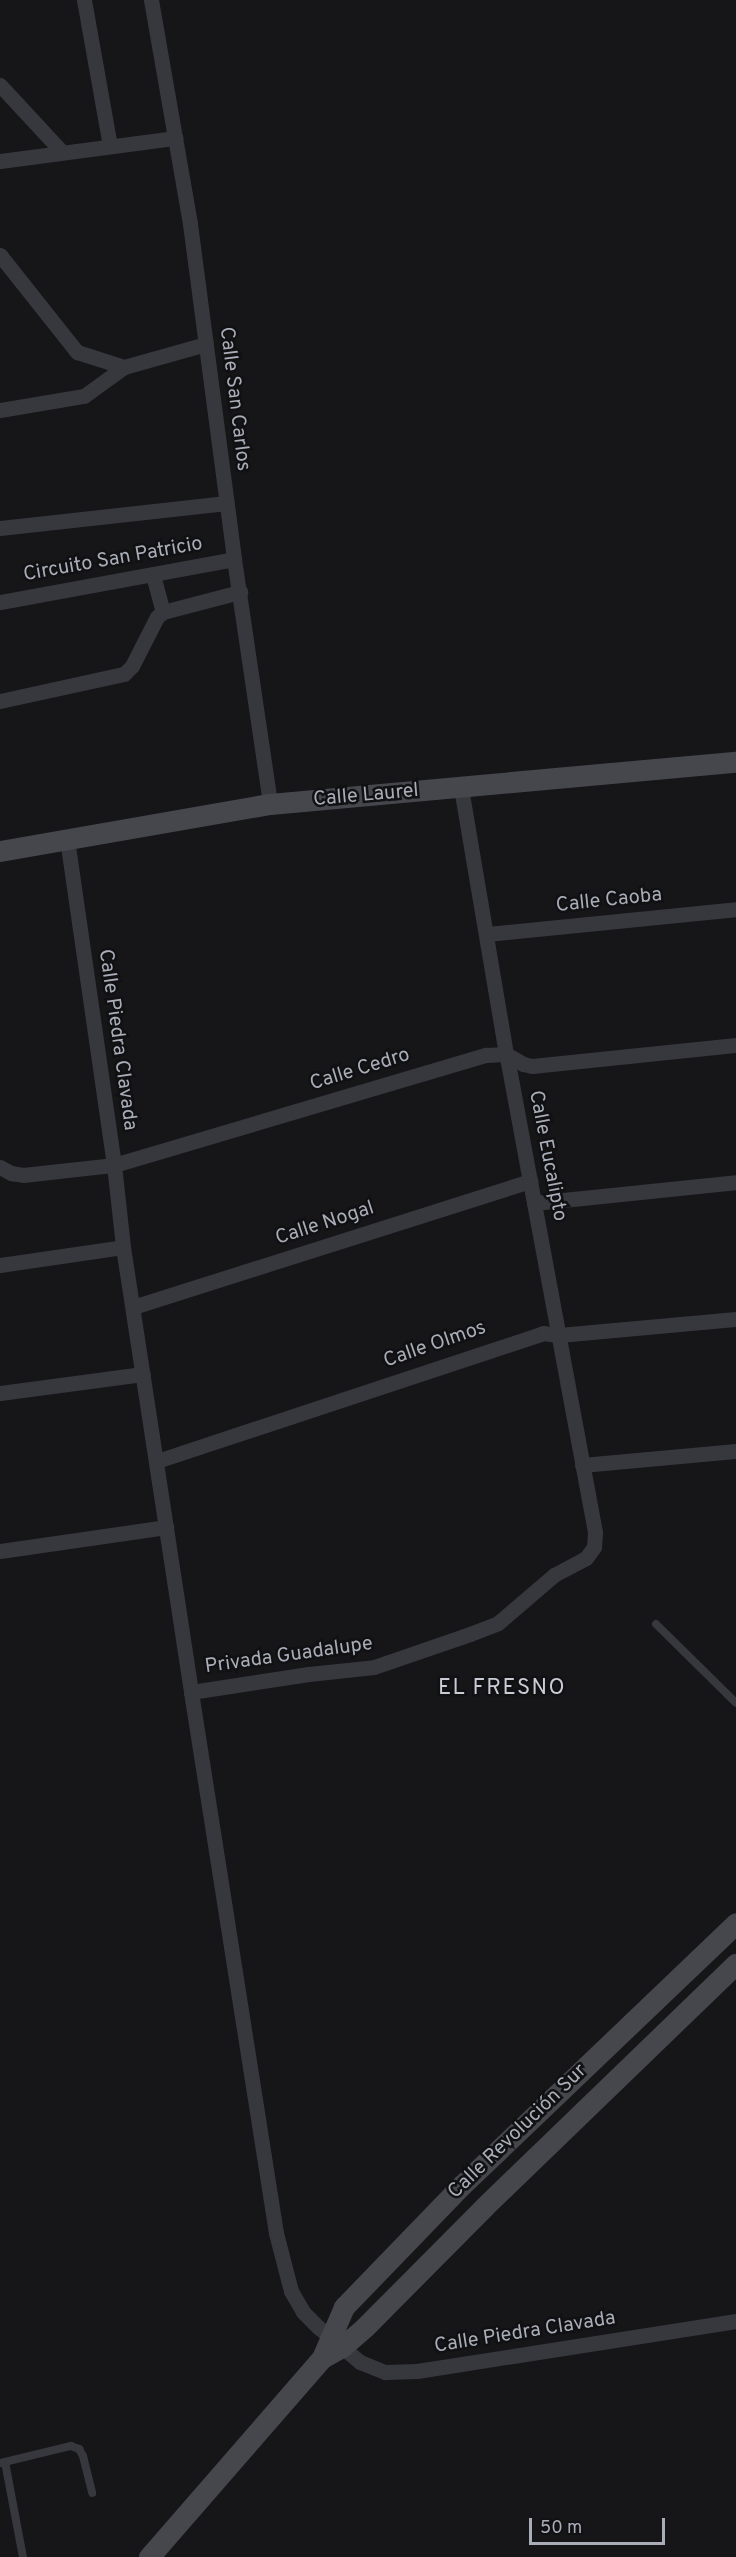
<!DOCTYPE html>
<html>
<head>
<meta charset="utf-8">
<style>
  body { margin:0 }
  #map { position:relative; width:736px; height:2557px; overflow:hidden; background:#161618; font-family:Overpass,sans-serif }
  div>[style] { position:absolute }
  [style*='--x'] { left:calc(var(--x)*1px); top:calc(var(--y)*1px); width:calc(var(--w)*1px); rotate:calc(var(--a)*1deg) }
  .lane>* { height:8px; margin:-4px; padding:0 4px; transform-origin:4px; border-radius:4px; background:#37383d }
  .street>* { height:15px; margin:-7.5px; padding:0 7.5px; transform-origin:7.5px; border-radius:7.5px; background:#37383d }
  .secondary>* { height:21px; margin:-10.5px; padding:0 10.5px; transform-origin:10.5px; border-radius:10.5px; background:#45474d }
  span { translate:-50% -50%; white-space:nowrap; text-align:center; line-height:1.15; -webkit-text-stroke:5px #111113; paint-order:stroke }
  .street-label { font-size:20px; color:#a8adb8 }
  .quarter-label { font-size:22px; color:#c9ccd4; letter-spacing:1.5px }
  .scale { position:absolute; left:529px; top:2518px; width:136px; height:27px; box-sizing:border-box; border:3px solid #a8adb8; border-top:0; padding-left:8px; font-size:18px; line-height:21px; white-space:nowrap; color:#a8adb8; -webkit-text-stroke:4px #111113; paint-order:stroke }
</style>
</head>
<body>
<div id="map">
  <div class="lane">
    <div style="--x:656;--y:1624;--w:112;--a:44.6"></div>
    <div style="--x:5;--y:2462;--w:97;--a:79.3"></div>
    <div style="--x:0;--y:2463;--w:73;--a:-13.5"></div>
    <div style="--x:71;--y:2446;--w:9;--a:21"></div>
    <div style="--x:79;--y:2449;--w:8;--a:60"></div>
    <div style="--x:83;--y:2456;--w:38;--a:76"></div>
  </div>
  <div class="street">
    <div style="--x:84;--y:0;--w:148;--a:79.9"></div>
    <div style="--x:151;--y:0;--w:227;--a:80.1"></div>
    <div style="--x:190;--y:224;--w:338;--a:82.5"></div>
    <div style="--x:234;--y:559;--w:248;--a:81.6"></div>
    <div style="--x:0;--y:85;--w:91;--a:47.2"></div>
    <div style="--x:0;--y:161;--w:177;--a:-7.5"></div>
    <div style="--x:0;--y:255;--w:124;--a:51.6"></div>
    <div style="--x:77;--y:352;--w:49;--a:17.7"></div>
    <div style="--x:0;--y:410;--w:85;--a:-9.5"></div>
    <div style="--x:84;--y:396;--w:49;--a:-35.9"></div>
    <div style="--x:124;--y:367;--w:85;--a:-15.7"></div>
    <div style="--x:0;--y:528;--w:228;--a:-6.3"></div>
    <div style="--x:153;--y:575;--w:38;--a:75"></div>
    <div style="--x:0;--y:602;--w:238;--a:-10.4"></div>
    <div style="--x:0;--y:701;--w:127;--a:-12.3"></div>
    <div style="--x:124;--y:674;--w:11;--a:-45"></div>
    <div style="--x:132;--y:666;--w:55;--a:-63"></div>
    <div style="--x:157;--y:617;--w:8;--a:-40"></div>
    <div style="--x:163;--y:612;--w:80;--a:-14.6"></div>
    <div style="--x:67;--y:839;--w:329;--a:81.8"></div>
    <div style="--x:114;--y:1165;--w:82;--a:83.7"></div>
    <div style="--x:123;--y:1247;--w:450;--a:81.3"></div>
    <div style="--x:191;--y:1692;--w:548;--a:81.07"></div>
    <div style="--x:276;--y:2233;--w:60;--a:75.5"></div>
    <div style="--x:291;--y:2291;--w:24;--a:60"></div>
    <div style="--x:303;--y:2312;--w:21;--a:45"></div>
    <div style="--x:318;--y:2327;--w:55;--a:39.8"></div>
    <div style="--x:360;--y:2362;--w:27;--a:22"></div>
    <div style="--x:385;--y:2372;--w:32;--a:-2"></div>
    <div style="--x:417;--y:2371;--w:323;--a:-8.9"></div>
    <div style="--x:487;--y:934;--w:250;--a:-5.7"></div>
    <div style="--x:0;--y:1167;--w:13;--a:29"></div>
    <div style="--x:11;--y:1173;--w:12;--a:9"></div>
    <div style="--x:23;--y:1175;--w:92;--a:-6.3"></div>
    <div style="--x:114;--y:1165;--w:388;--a:-16.5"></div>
    <div style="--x:486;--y:1055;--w:20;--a:-3"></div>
    <div style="--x:506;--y:1054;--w:20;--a:30"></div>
    <div style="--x:523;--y:1064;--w:9;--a:13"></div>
    <div style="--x:532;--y:1066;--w:205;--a:-5.9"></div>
    <div style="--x:534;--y:1203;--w:203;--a:-5.9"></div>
    <div style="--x:0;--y:1265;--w:124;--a:-8.3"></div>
    <div style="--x:133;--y:1307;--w:417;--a:-17.6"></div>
    <div style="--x:0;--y:1393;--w:144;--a:-7.6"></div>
    <div style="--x:157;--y:1461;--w:407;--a:-18.3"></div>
    <div style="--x:543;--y:1333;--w:16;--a:7"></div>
    <div style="--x:559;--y:1335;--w:178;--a:-5.2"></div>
    <div style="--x:582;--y:1465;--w:155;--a:-5.2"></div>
    <div style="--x:0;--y:1551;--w:168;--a:-8.2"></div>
    <div style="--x:191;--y:1692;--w:119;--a:-8.7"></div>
    <div style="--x:309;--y:1674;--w:65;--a:-6.1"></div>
    <div style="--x:374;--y:1667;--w:102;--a:-19"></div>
    <div style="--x:470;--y:1634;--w:30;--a:-21"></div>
    <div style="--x:498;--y:1623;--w:74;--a:-40.6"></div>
    <div style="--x:554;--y:1575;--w:36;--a:-28"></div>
    <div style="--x:586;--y:1558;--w:14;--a:-54"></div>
    <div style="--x:594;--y:1547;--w:15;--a:-86"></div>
    <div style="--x:595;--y:1532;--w:486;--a:-100.5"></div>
    <div style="--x:506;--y:1054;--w:270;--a:-99.6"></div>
  </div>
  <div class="secondary">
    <div style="--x:0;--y:851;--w:274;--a:-9.9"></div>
    <div style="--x:270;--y:804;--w:468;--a:-5.2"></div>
    <div style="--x:322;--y:2358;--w:56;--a:-66.7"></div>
    <div style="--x:344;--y:2307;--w:170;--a:-46"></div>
    <div style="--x:462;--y:2185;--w:379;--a:-43.7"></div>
    <div style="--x:149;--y:2557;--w:264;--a:-49"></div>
    <div style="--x:322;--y:2358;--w:23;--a:-29"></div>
    <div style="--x:342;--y:2347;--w:30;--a:-41"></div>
    <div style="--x:365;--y:2327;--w:169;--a:-45.2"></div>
    <div style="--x:484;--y:2207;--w:350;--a:-44"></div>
  </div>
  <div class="street-label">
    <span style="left:234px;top:399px;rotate:83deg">Calle San Carlos</span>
    <span style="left:113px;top:560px;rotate:-10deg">Circuito San Patricio</span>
    <span style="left:366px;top:796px;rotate:-5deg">Calle Laurel</span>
    <span style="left:609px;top:901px;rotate:-6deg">Calle Caoba</span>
    <span style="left:117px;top:1040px;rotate:82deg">Calle Piedra Clavada</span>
    <span style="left:360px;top:1070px;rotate:-17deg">Calle Cedro</span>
    <span style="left:547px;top:1156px;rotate:79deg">Calle Eucalipto</span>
    <span style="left:325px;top:1224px;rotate:-18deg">Calle Nogal</span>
    <span style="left:435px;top:1345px;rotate:-19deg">Calle Olmos</span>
    <span style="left:289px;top:1656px;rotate:-8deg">Privada Guadalupe</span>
    <span style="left:518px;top:2132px;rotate:-44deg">Calle Revolución Sur</span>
    <span style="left:525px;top:2333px;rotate:-9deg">Calle Piedra Clavada</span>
  </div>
  <div class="quarter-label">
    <span style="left:502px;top:1689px">EL FRESNO</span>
  </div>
  <div class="scale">50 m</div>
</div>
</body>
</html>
